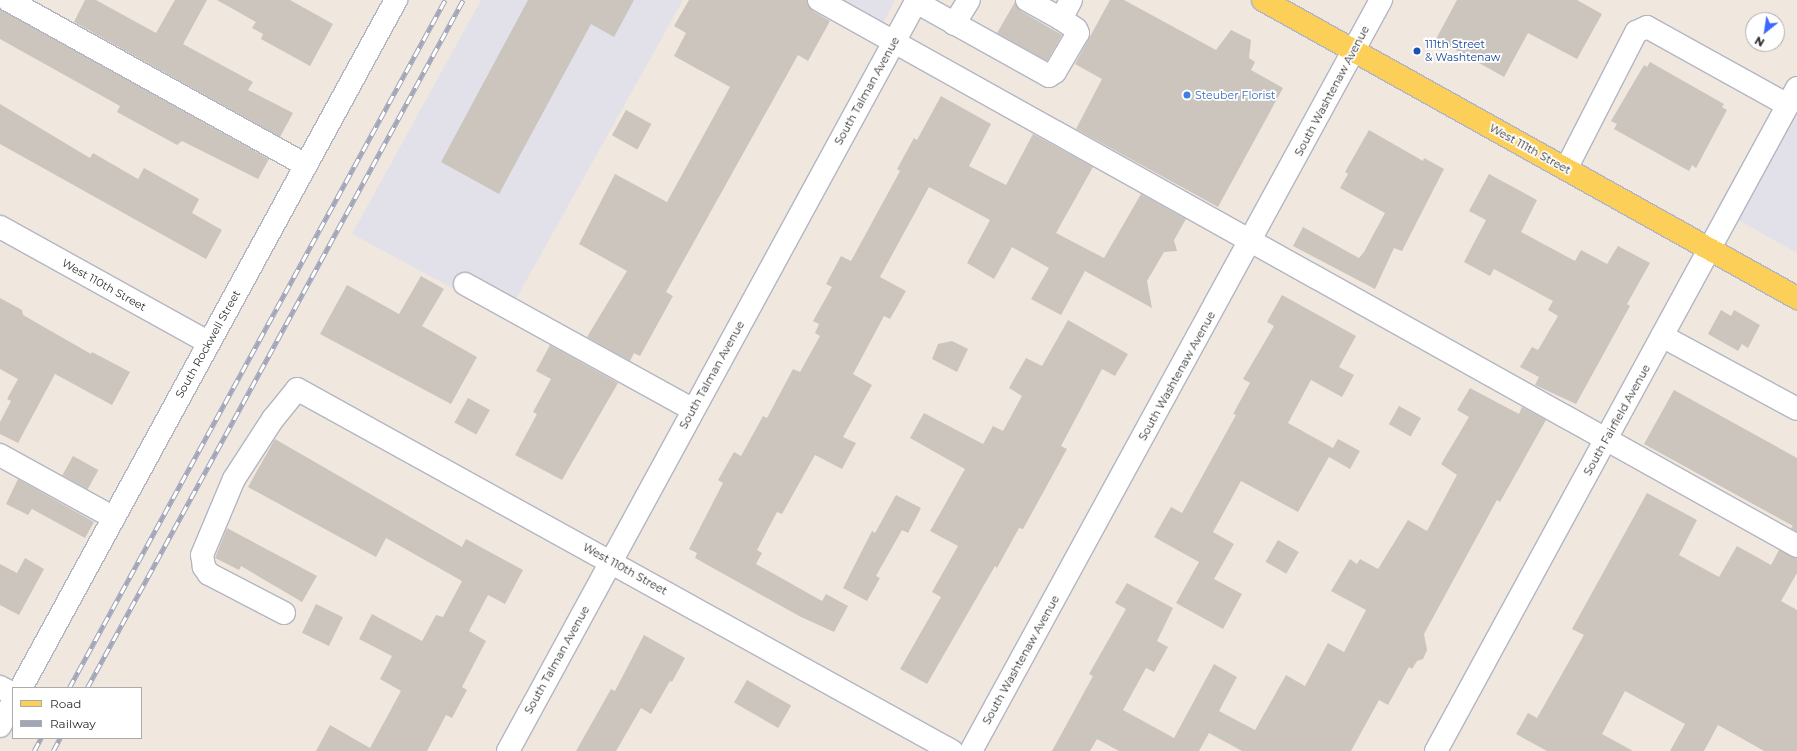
<!DOCTYPE html>
<html>
<head>
<meta charset="utf-8">
<style>
  body { margin:0 }
  #map { position:relative; width:1797px; height:751px; overflow:hidden; background:#f0e8df; font-family:Montserrat,sans-serif }
  div>[style] { position:absolute }
  [style*='--x'] { left:calc(var(--x)*1px); top:calc(var(--y)*1px); width:calc(var(--w)*1px); rotate:calc(var(--a)*1deg) }
  .industrial>* { inset:0; background:#e2e0e8 }
  .building>* { inset:0; background:#cbc5be; transform-origin:0 0 }
  .roads { filter:drop-shadow(1px 0 #b3b6c2) drop-shadow(-1px 0 #b3b6c2) drop-shadow(0 1px #b3b6c2) drop-shadow(0 -1px #b3b6c2) }
  .minor>* { height:22px; margin:-11px; padding:0 11px; transform-origin:11px; border-radius:11px; background:#fff }
  .major>* { height:22px; margin:-11px; padding:0 11px; transform-origin:11px; border-radius:11px; background:#fcd058 }
  .rail>* { height:4.5px; margin-top:-2.25px; transform-origin:0; background:repeating-linear-gradient(90deg,#fff 0 9px,#a1a5b9 0 18px); box-sizing:border-box; border-block:1px solid #a1a5b9 }
  .dots>* { width:11px; height:11px; translate:-50% -50%; box-sizing:border-box; border:2px solid #fff; border-radius:50% }
  span { translate:-50% -50%; white-space:nowrap; text-align:center; line-height:1.15; -webkit-text-stroke:3.5px #fff; paint-order:stroke }
  .transit-label { font-size:11px; color:#164399 }
  .left { translate:0 -50%; text-align:left }
  .street-label { font-size:11px; color:#2d2d2d }
  .shop-label { font-size:11px; color:#366cbe }
  .legend { position:absolute; left:12px; top:687px; width:130px; height:52px; box-sizing:border-box; background:#fff; border:1px solid #ababab; margin:0; padding:5px 7px; list-style:none; font-size:12px; color:#2d2d2d }
  .legend li { display:flex; align-items:center; gap:8px; height:20px }
  .legend b { width:20px; border:1px solid #ababab }
  .north { position:absolute; left:1745px; top:12px; width:40px; height:40px; box-sizing:border-box; background:#fff; border:1px solid #ababab; border-radius:50%; rotate:210deg; font-size:11px; font-weight:700; line-height:16px; text-align:center; color:#2d2d2d }
  .north::after { content:''; display:block; margin:auto; width:14px; height:18px; background:#3d68ff; clip-path:polygon(50% 0,100% 100%,50% 72%,0 100%) }
</style>
</head>
<body>
<div id="map">
  <div class="industrial">
    <div style="clip-path:polygon(481px 0,683px 0,506px 317px,352px 234px)"></div>
    <div style="clip-path:polygon(802px 0,895px 0,874px 40px)"></div>
    <div style="clip-path:polygon(1786px 85px,1797px 91px,1797px 253px,1717px 208px)"></div>
  </div>
  <div class="building">
    <div style="clip-path:polygon(85px 0,96px 0,156px 33px,175px 0,207px 0,183px 44px,253px 82px,248px 90px,293px 113px,280px 137px,74px 22px)"></div>
    <div style="clip-path:polygon(217px 0,290px 0,333px 24px,310px 66px,261px 39px,263px 34px,252px 28px,256px 22px)"></div>
    <div style="clip-path:polygon(528px 0,634px 0,614px 37px,591px 24px,499px 194px,441px 162px)"></div>
    <div style="clip-path:polygon(689px 0,807px 0,813px 11px,830px 21px,808px 61px,798px 55px,666px 292px,673px 296px,640px 356px,634px 353px,630px 361px,587px 337px,627px 271px,579px 244px,615px 174px,667px 202px,730px 87px,674px 56px,686px 33px,674px 26px)"></div>
    <div style="clip-path:polygon(1110px 0,1124px 0,1216px 50px,1231px 30px,1251px 40px,1249px 58px,1255px 62px,1251px 70px,1283px 88px,1218px 207px,1076px 129px,1102px 79px,1075px 64px)"></div>
    <div style="clip-path:polygon(1457px 0,1577px 0,1602px 14px,1577px 59px,1528px 33px,1504px 77px,1436px 39px)"></div>
    <div style="clip-path:polygon(1015px 2px,1021px 11px,1062px 35px,1047px 61px,997px 33px)"></div>
    <div style="clip-path:polygon(0 9px,269px 159px,258px 179px,182px 141px,177px 145px,117px 112px,120px 106px,0 39px)"></div>
    <div style="clip-path:polygon(1650px 62px,1724px 104px,1722px 107px,1727px 110px,1696px 168px,1692px 165px,1689px 171px,1614px 129px,1617px 124px,1611px 121px,1644px 65px,1647px 67px)"></div>
    <div style="clip-path:polygon(941px 96px,991px 124px,969px 166px,1006px 185px,1033px 134px,1093px 167px,1056px 233px,1104px 258px,1141px 194px,1186px 219px,1174px 240px,1177px 251px,1164px 252px,1147px 281px,1152px 308px,1085px 271px,1061px 315px,1031px 299px,1049px 268px,1012px 247px,994px 279px,967px 263px,990px 220px,929px 187px,880px 277px,906px 291px,890px 319px,884px 316px,853px 374px,872px 385px,843px 437px,856px 443px,842px 469px,815px 455px,782px 514px,777px 512px,757px 550px,762px 553px,756px 564px,822px 601px,826px 594px,848px 606px,834px 632px,801px 617px,695px 558px,697px 553px,689px 549px,723px 483px,718px 480px,734px 452px,741px 456px,763px 416px,767px 418px,793px 369px,800px 372px,820px 336px,815px 333px,819px 324px,813px 321px,832px 287px,826px 284px,841px 256px,851px 261px,900px 171px,897px 169px,914px 138px,917px 140px)"></div>
    <div style="clip-path:polygon(0 104px,90px 158px,93px 153px,138px 179px,144px 168px,199px 199px,192px 213px,222px 230px,206px 259px,0 144px)"></div>
    <div style="left:626px;top:110px;width:29px;height:29px;rotate:29deg"></div>
    <div style="clip-path:polygon(1369px 130px,1423px 161px,1424px 158px,1444px 169px,1402px 251px,1394px 248px,1375px 289px,1293px 246px,1303px 227px,1359px 258px,1364px 252px,1385px 213px,1340px 188px,1348px 174px,1345px 172px)"></div>
    <div style="clip-path:polygon(1489px 174px,1537px 200px,1521px 232px,1575px 261px,1581px 250px,1607px 264px,1618px 246px,1650px 263px,1627px 304px,1630px 306px,1576px 404px,1535px 385px,1539px 377px,1520px 367px,1532px 347px,1538px 350px,1558px 316px,1548px 310px,1553px 301px,1494px 269px,1490px 276px,1464px 262px,1486px 220px,1469px 211px)"></div>
    <div style="clip-path:polygon(421px 276px,444px 289px,422px 326px,477px 357px,451px 404px,320px 334px,347px 285px,399px 314px)"></div>
    <div style="clip-path:polygon(1282px 295px,1356px 336px,1339px 367px,1354px 375px,1342px 397px,1311px 380px,1288px 423px,1333px 448px,1338px 439px,1360px 451px,1350px 469px,1329px 457px,1298px 512px,1241px 481px,1213px 532px,1234px 544px,1214px 579px,1242px 594px,1223px 629px,1176px 603px,1199px 562px,1154px 537px,1171px 507px,1182px 513px,1236px 415px,1233px 414px,1250px 383px,1243px 379px,1274px 326px,1267px 322px)"></div>
    <div style="clip-path:polygon(0 298px,22px 310px,23px 315px,91px 354px,92px 352px,130px 372px,112px 405px,55px 374px,18px 443px,0 434px,0 422px,11px 401px,7px 399px,18px 379px,0 369px)"></div>
    <div style="clip-path:polygon(1721px 310px,1731px 316px,1734px 310px,1760px 325px,1748px 348px,1742px 344px,1738px 351px,1708px 334px)"></div>
    <div style="clip-path:polygon(1068px 320px,1128px 354px,1115px 376px,1102px 369px,1061px 446px,1067px 449px,1023px 529px,1019px 528px,997px 568px,995px 566px,927px 684px,900px 669px,941px 597px,932px 592px,958px 546px,930px 531px,965px 469px,910px 438px,924px 413px,983px 444px,993px 426px,1003px 431px,1022px 396px,1009px 388px,1026px 358px,1042px 366px)"></div>
    <div style="clip-path:polygon(952px 341px,968px 349px,957px 372px,932px 359px,938px 344px)"></div>
    <div style="clip-path:polygon(550px 345px,618px 383px,562px 480px,515px 455px,537px 414px,533px 412px,551px 379px,536px 371px)"></div>
    <div style="clip-path:polygon(1470px 388px,1519px 414px,1522px 407px,1546px 420px,1500px 502px,1497px 500px,1424px 634px,1427px 650px,1423px 659px,1417px 661px,1412px 669px,1409px 667px,1388px 705px,1379px 700px,1351px 751px,1242px 751px,1209px 733px,1199px 751px,1119px 751px,1097px 739px,1090px 751px,1052px 751px,1093px 676px,1089px 674px,1126px 609px,1115px 603px,1127px 583px,1173px 608px,1157px 641px,1168px 647px,1154px 672px,1146px 668px,1123px 710px,1174px 738px,1214px 664px,1237px 677px,1219px 711px,1255px 730px,1286px 675px,1305px 686px,1328px 643px,1344px 652px,1366px 610px,1331px 591px,1350px 559px,1357px 564px,1360px 559px,1378px 569px,1408px 520px,1427px 531px,1457px 475px,1441px 464px,1469px 417px,1457px 410px)"></div>
    <div style="clip-path:polygon(1674px 390px,1797px 458px,1797px 532px,1791px 528px,1793px 526px,1644px 444px)"></div>
    <div style="left:468px;top:398px;width:25px;height:28px;rotate:29deg"></div>
    <div style="left:1399px;top:406px;width:25px;height:21px;rotate:29deg"></div>
    <div style="clip-path:polygon(275px 439px,462px 547px,466px 539px,523px 570px,505px 604px,488px 595px,469px 631px,486px 641px,462px 687px,467px 690px,452px 718px,446px 715px,427px 751px,316px 751px,330px 725px,370px 748px,401px 691px,380px 679px,392px 656px,359px 639px,372px 614px,422px 641px,436px 615px,443px 617px,462px 581px,386px 538px,376px 557px,248px 487px)"></div>
    <div style="left:73px;top:456px;width:29px;height:22px;rotate:29deg"></div>
    <div style="clip-path:polygon(18px 479px,94px 522px,85px 538px,32px 509px,28px 515px,6px 504px)"></div>
    <div style="clip-path:polygon(1647px 493px,1697px 520px,1679px 555px,1719px 577px,1737px 546px,1771px 565px,1779px 550px,1797px 558px,1797px 573px,1781px 601px,1797px 610px,1797px 751px,1764px 751px,1718px 725px,1704px 751px,1670px 751px,1685px 724px,1625px 691px,1602px 734px,1633px 751px,1547px 751px,1516px 734px,1528px 713px,1537px 718px,1584px 635px,1572px 629px)"></div>
    <div style="clip-path:polygon(896px 495px,921px 508px,908px 533px,902px 530px,876px 576px,880px 578px,867px 601px,843px 588px,872px 531px,875px 533px)"></div>
    <div style="clip-path:polygon(227px 528px,317px 576px,302px 602px,241px 566px,239px 570px,215px 558px)"></div>
    <div style="left:1278px;top:540px;width:24px;height:25px;rotate:30deg"></div>
    <div style="clip-path:polygon(25px 558px,44px 569px,19px 615px,0 605px,0 564px,17px 573px)"></div>
    <div style="left:316px;top:604px;width:30px;height:32px;rotate:26deg"></div>
    <div style="clip-path:polygon(644px 635px,685px 658px,672px 682px,670px 681px,651px 714px,641px 708px,616px 751px,576px 751px,611px 689px,615px 691px)"></div>
    <div style="left:747px;top:680px;width:51px;height:26px;rotate:30deg"></div>
  </div>
  <div class="roads">
    <div class="minor">
      <div style="--x:8;--y:0;--w:341;--a:29"></div>
      <div style="--x:819;--y:0;--w:1120;--a:29.17"></div>
      <div style="--x:1027;--y:0;--w:39;--a:29"></div>
      <div style="--x:916;--y:2;--w:152;--a:29.1"></div>
      <div style="--x:1049;--y:76;--w:7;--a:-34"></div>
      <div style="--x:1055;--y:72;--w:45;--a:-59.5"></div>
      <div style="--x:1078;--y:33;--w:4;--a:-117"></div>
      <div style="--x:1076;--y:29;--w:18;--a:-146"></div>
      <div style="--x:1061;--y:19;--w:21;--a:-62"></div>
      <div style="--x:954;--y:24;--w:28;--a:-58"></div>
      <div style="--x:1566;--y:169;--w:154;--a:-62.9"></div>
      <div style="--x:1636;--y:32;--w:12;--a:-24"></div>
      <div style="--x:1647;--y:27;--w:161;--a:29"></div>
      <div style="--x:0;--y:227;--w:239;--a:29"></div>
      <div style="--x:465;--y:284;--w:260;--a:28.9"></div>
      <div style="--x:1662;--y:336;--w:153;--a:28.4"></div>
      <div style="--x:0;--y:455;--w:130;--a:28.9"></div>
      <div style="--x:284;--y:613;--w:85;--a:-152.5"></div>
      <div style="--x:209;--y:574;--w:9;--a:-126"></div>
      <div style="--x:204;--y:567;--w:12;--a:-99"></div>
      <div style="--x:202;--y:555;--w:82;--a:-67.2"></div>
      <div style="--x:234;--y:479;--w:72;--a:-57"></div>
      <div style="--x:273;--y:419;--w:38;--a:-51"></div>
      <div style="--x:297;--y:389;--w:748;--a:28.93"></div>
      <div style="--x:0;--y:687;--w:15;--a:28"></div>
      <div style="--x:21;--y:688;--w:784;--a:-61.41"></div>
      <div style="--x:0;--y:726;--w:27;--a:-62"></div>
      <div style="--x:508;--y:751;--w:855;--a:-61.43"></div>
      <div style="--x:971;--y:751;--w:856;--a:-61.37"></div>
      <div style="--x:1436;--y:751;--w:755;--a:-61.43"></div>
    </div>
    <div class="major">
      <div style="--x:1263;--y:0;--w:612;--a:29.16"></div>
    </div>
  </div>
  <div class="rail">
    <div style="--x:69;--y:688;--w:784;--a:-61.34"></div>
    <div style="--x:87;--y:688;--w:784;--a:-61.34"></div>
    <div style="--x:34;--y:751;--w:15;--a:-62"></div>
    <div style="--x:53;--y:751;--w:15;--a:-62"></div>
  </div>
  <div class="dots">
    <div style="left:1417px;top:51px;background:#1a4fb4"></div>
    <div style="left:1187px;top:95px;background:#3f7fe0"></div>
  </div>
  <div class="transit-label">
    <span class="left" style="left:1425px;top:51px">111th Street<br>&amp; Washtenaw</span>
  </div>
  <div class="street-label">
    <span style="left:867px;top:91px;rotate:-61deg">South Talman Avenue</span>
    <span style="left:1332px;top:91px;rotate:-62deg">South Washtenaw Avenue</span>
    <span style="left:1530px;top:149px;rotate:29deg">West 111th Street</span>
    <span style="left:104px;top:285px;rotate:29deg">West 110th Street</span>
    <span style="left:208px;top:344px;rotate:-61deg">South Rockwell Street</span>
    <span style="left:712px;top:375px;rotate:-61deg">South Talman Avenue</span>
    <span style="left:1177px;top:376px;rotate:-61deg">South Washtenaw Avenue</span>
    <span style="left:1617px;top:420px;rotate:-61deg">South Fairfield Avenue</span>
    <span style="left:625px;top:569px;rotate:29deg">West 110th Street</span>
    <span style="left:557px;top:660px;rotate:-61deg">South Talman Avenue</span>
    <span style="left:1021px;top:660px;rotate:-61deg">South Washtenaw Avenue</span>
  </div>
  <div class="shop-label">
    <span class="left" style="left:1195px;top:95px">Steuber Florist</span>
  </div>
  <ul class="legend">
  <li><b style="height:5px;background:#fcd058"></b>Road</li>
  <li><b style="height:5px;background:#a1a5b9"></b>Railway</li>
  </ul>
  <div class="north">N</div>
</div>
</body>
</html>
